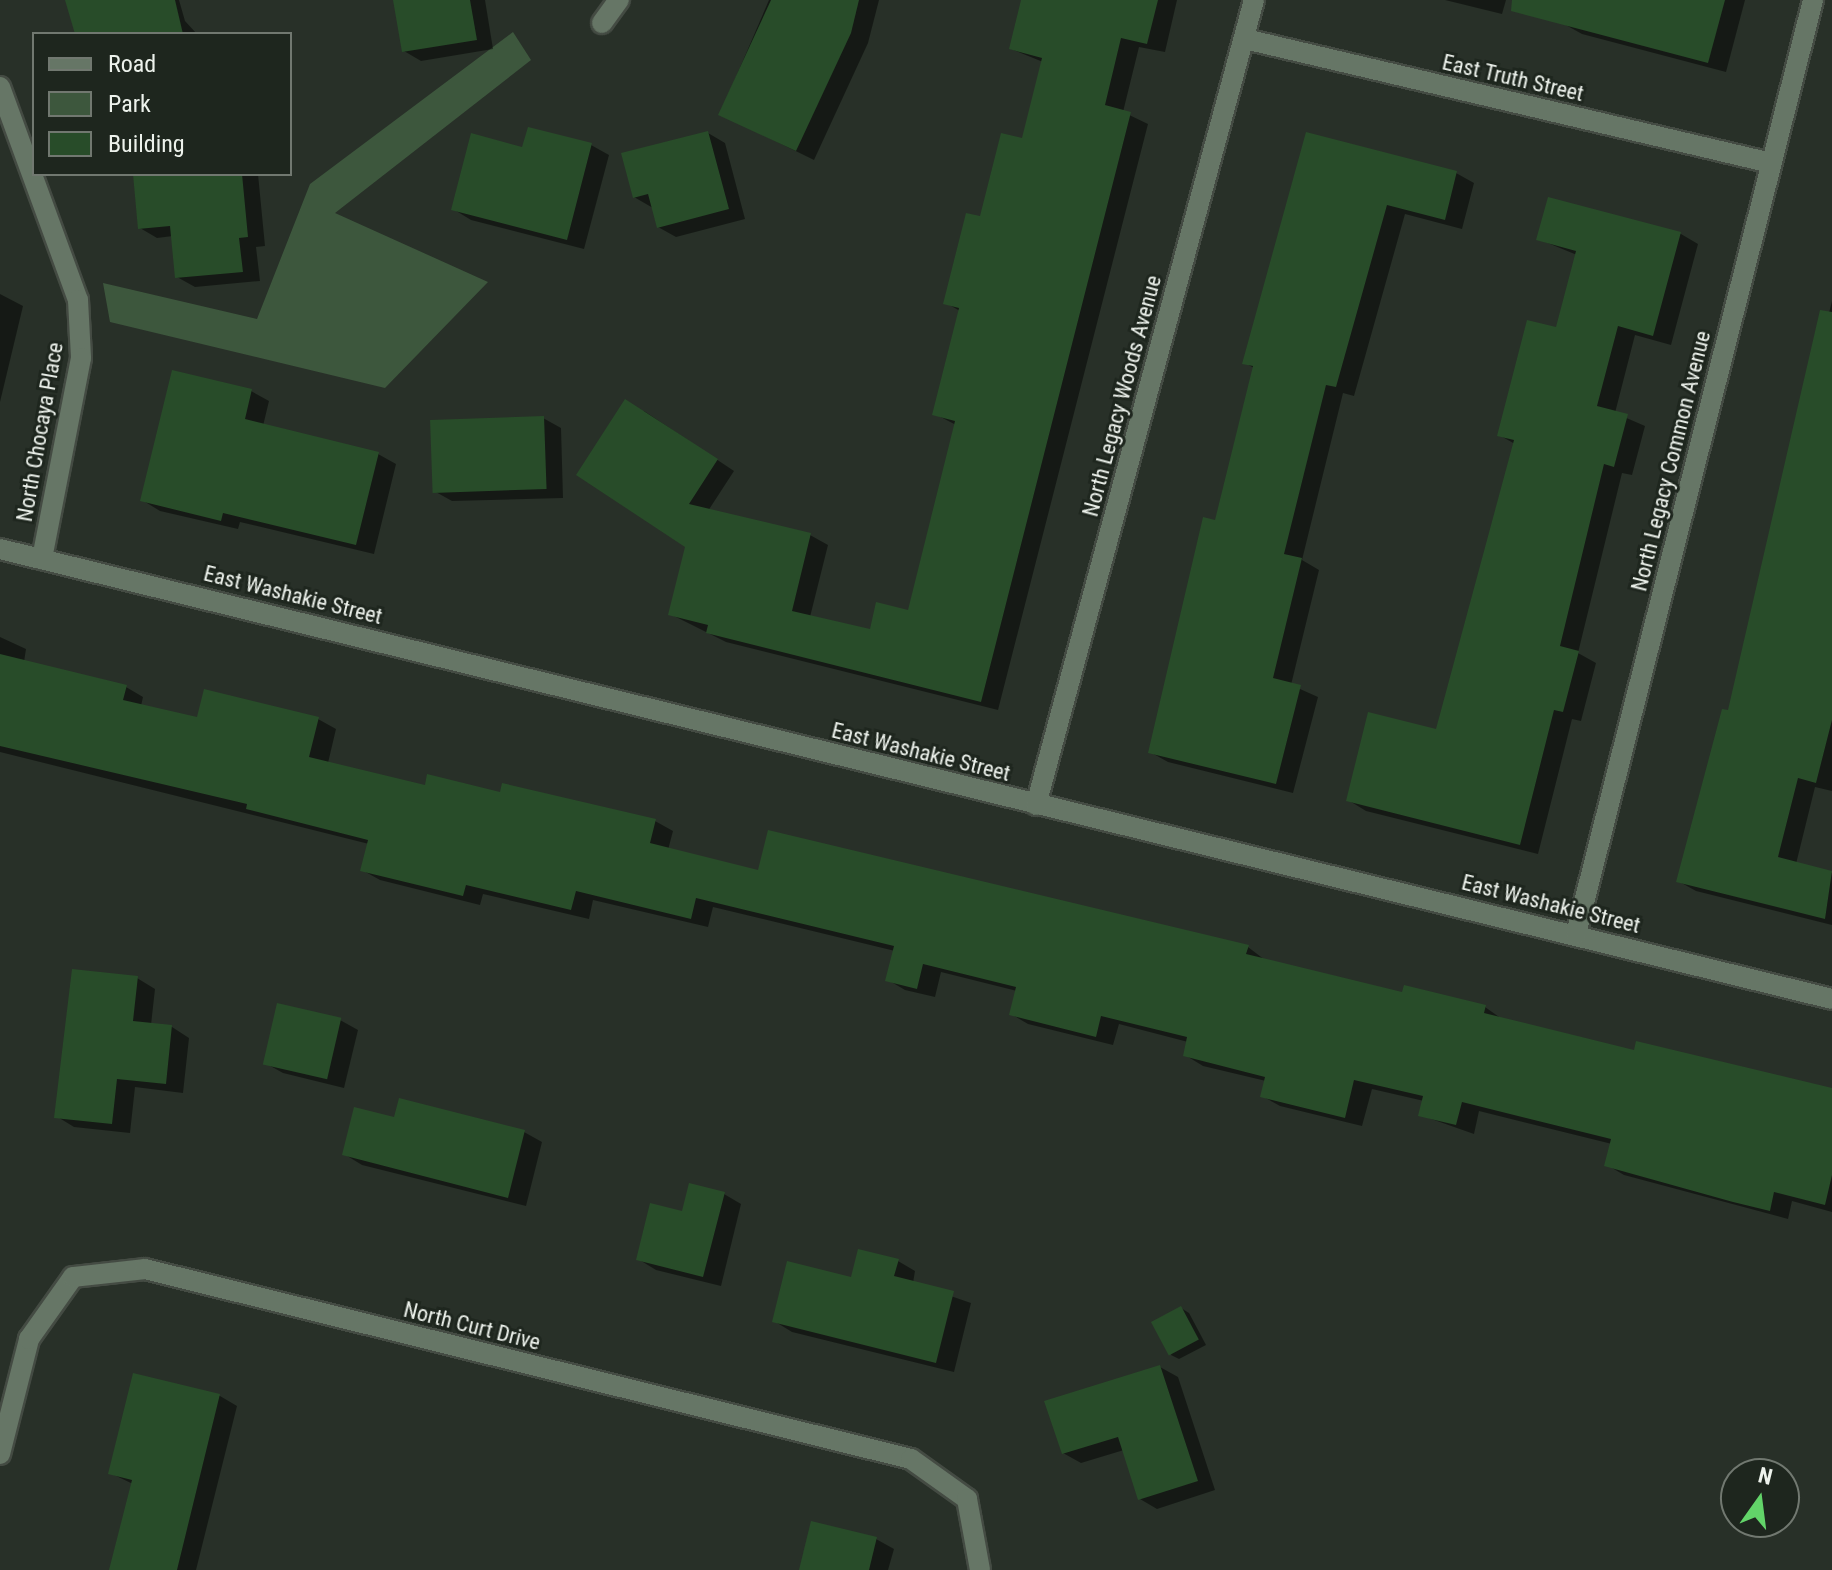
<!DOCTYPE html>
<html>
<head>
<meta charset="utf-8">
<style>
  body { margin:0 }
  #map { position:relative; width:1832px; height:1570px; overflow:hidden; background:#283028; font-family:"Roboto Condensed",sans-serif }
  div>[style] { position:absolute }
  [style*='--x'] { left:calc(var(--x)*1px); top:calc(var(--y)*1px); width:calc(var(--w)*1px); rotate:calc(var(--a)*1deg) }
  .green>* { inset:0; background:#3d573d }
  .shadow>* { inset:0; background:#0007 }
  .building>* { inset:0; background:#284c29; transform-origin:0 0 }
  .roads { filter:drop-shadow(2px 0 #444b43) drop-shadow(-2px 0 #444b43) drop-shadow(0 2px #444b43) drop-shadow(0 -2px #444b43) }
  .minor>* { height:20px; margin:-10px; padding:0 10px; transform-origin:10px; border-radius:10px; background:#667666 }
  span { translate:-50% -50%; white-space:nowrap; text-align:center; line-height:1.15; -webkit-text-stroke:6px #1e261e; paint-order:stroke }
  .street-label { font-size:22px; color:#edf2ec }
  .legend { position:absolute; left:32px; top:32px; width:260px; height:144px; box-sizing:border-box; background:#1e261e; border:2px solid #717870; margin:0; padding:10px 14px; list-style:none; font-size:24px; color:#edf2ec }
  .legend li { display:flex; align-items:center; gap:16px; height:40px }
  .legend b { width:40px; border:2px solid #717870 }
  .north { position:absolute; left:1720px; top:1458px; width:80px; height:80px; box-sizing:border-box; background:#1e261e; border:2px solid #717870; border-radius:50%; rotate:14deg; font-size:22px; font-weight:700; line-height:32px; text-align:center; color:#edf2ec }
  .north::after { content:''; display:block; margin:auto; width:28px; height:36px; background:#62d469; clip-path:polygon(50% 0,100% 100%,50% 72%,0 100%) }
</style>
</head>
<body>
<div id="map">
  <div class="green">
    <div style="clip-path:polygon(513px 32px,531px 60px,335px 213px,488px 282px,385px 388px,110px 322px,103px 283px,257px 319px,310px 184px)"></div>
  </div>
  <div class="shadow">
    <div style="clip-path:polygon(67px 0,179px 0,185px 21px,197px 34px,89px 34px)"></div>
    <div style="clip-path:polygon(395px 0,485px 0,493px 49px,421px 61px,404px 51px)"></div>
    <div style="clip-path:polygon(769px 0,879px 0,868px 43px,814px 160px,720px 114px)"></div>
    <div style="clip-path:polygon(1024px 0,1177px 0,1165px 52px,1139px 47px,1123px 112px,1148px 124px,998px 710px,726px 642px,670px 614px,687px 546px,644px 411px,734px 471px,708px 511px,810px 535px,828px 545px,810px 617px,872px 631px,909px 612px,956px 425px,935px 414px,960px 311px,946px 303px,1024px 141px,1043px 62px,1011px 49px)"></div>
    <div style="clip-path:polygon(1445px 0,1506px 0,1502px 14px)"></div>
    <div style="clip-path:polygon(1571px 0,1745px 0,1726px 72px,1582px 34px,1564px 24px)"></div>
    <div style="clip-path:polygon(708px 133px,725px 143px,745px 219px,676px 237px,658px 227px,653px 208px,634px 197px)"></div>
    <div style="clip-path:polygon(1307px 135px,1456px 173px,1474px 183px,1462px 229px,1405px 214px,1354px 396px,1343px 393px,1302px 560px,1319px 570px,1291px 685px,1318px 697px,1293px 793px,1168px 762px,1150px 752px,1216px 522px,1254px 368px,1245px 363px)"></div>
    <div style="clip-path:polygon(591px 145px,609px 155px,584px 249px,471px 220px,453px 209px,523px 149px)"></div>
    <div style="clip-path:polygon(135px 174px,258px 174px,265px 246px,256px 247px,260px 281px,195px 287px,177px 277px,173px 236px,157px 238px,140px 228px)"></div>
    <div style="clip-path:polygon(1549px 199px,1681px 234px,1698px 244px,1671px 345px,1635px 335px,1615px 413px,1645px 426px,1632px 475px,1622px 473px,1578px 653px,1596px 663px,1581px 721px,1572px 719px,1538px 854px,1366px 811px,1348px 800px,1437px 731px,1515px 444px,1499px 435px,1557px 330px,1577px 255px,1538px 239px)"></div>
    <div style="clip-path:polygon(0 294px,23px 306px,0 402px)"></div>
    <div style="clip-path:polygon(1832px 301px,1832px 791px,1815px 787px,1796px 864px,1832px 873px,1832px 925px,1696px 891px,1678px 881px,1729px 713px)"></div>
    <div style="clip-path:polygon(251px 391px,269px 401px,263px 426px,378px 454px,396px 464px,374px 554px,240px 522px,238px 529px,160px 511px,142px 500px)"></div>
    <div style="clip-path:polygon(543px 418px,561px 428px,563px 498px,452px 501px,434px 491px)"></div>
    <div style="clip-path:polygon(0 637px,26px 649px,24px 662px,126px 687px,143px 697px,141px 706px,199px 720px,318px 719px,336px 729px,328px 763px,426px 788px,502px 794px,655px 821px,673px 831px,668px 850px,760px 872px,1248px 947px,1265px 960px,1404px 995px,1485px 1007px,1502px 1019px,1636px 1053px,1832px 1091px,1832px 1212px,1792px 1201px,1788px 1219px,1624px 1175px,1607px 1165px,1612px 1144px,1479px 1111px,1474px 1134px,1420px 1115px,1424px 1101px,1372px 1089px,1362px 1126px,1280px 1106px,1262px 1096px,1266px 1081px,1203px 1066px,1185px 1055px,1188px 1042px,1119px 1024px,1113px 1045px,1028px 1024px,1011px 1014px,1017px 991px,941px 972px,935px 997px,905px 990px,888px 980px,895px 951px,713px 907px,708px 927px,593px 900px,589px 919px,483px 894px,480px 905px,380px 880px,362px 870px,369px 844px,0 752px)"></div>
    <div style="clip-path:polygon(137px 978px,155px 989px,151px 1025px,172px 1027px,189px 1038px,183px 1093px,135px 1087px,130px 1133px,74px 1127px,56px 1116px)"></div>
    <div style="clip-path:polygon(340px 1020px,358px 1030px,344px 1088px,283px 1073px,265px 1063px)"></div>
    <div style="clip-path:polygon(396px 1119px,524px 1132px,542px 1142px,526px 1206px,362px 1165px,344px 1154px)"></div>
    <div style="clip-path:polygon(724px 1194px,741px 1204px,721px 1286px,656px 1270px,638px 1259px,684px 1213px)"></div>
    <div style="clip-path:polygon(898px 1261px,915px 1271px,913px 1283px,971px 1303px,954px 1372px,792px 1332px,774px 1321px)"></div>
    <div style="clip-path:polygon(1181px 1308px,1189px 1313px,1206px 1345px,1179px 1359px,1171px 1355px)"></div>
    <div style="clip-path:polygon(1160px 1367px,1178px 1377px,1215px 1490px,1157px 1509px,1140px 1499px,1124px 1450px,1081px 1463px,1063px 1453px)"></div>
    <div style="clip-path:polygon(135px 1375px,220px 1396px,237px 1406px,196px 1570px,111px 1570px,133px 1484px,110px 1473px)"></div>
    <div style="clip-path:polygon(876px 1539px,894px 1549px,888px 1570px,801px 1570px)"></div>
  </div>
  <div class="building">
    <div style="clip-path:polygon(65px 0,175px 0,183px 34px,75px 34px)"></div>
    <div style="clip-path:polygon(393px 0,470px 0,477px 40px,402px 52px)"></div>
    <div style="clip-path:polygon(771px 0,859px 0,851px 33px,796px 151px,718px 115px)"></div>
    <div style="clip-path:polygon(1021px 0,1158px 0,1147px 44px,1121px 38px,1105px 105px,1131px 112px,981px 702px,706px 633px,708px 625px,668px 615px,685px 547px,576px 475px,625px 399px,718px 459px,689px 504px,811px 533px,792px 611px,870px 629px,876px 602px,908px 610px,955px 421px,932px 415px,959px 308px,943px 304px,966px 213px,980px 216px,1001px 133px,1022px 138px,1042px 58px,1009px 49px)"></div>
    <div style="clip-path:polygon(1512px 0,1725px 0,1708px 63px,1511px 11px)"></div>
    <div style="clip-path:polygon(528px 127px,592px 143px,567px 240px,451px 210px,471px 133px,522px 147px)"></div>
    <div style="clip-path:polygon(708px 131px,729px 209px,657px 228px,648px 194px,633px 198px,621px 153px)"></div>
    <div style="clip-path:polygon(1306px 132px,1457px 171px,1445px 220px,1387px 205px,1336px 387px,1326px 385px,1284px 554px,1302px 558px,1273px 678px,1301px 685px,1276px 784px,1148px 753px,1203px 517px,1215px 520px,1253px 366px,1242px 364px)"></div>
    <div style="clip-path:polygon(133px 174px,242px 174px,248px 237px,239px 238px,243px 272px,175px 278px,170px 226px,138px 229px)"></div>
    <div style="clip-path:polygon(1548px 197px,1681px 232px,1653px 336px,1618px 326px,1597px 406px,1628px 414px,1614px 467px,1604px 464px,1560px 646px,1579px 651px,1563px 712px,1554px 710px,1520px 845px,1346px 801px,1368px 712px,1436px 729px,1514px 440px,1497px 436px,1527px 320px,1556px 327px,1576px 251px,1536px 240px)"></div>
    <div style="clip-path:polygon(1820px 310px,1832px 312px,1832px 720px,1816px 783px,1798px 778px,1778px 857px,1832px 871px,1825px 919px,1676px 882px,1722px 709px,1728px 710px)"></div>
    <div style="clip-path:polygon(172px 370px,252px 389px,245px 419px,379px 452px,356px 545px,223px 513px,221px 521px,140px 501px)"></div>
    <div style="left:544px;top:416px;width:73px;height:114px;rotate:88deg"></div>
    <div style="clip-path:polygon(0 654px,127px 685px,123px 700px,197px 717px,204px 689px,319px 717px,309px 757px,425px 785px,427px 774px,500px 792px,502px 783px,656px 819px,650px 843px,758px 870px,768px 830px,1249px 945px,1246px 954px,1402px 992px,1404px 985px,1486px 1005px,1484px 1013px,1634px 1050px,1636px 1041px,1832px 1088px,1832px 1175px,1825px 1205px,1774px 1192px,1770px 1211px,1733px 1202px,1604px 1166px,1611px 1139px,1462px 1102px,1456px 1125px,1418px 1116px,1423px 1096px,1354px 1080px,1345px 1118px,1260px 1097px,1265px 1077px,1183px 1056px,1187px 1037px,1101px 1016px,1096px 1037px,1009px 1015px,1016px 987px,923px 964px,917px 989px,885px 981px,894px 946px,696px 898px,691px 919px,576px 891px,571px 910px,466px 885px,463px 896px,360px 871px,368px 840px,246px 809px,247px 804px,0 746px)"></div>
    <div style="clip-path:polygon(72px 969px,138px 976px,133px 1021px,172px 1025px,166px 1084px,117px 1079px,112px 1124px,54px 1118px)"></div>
    <div style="left:277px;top:1003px;width:66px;height:63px;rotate:13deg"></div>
    <div style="clip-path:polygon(399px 1098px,525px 1130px,508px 1198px,342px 1155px,354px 1107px,394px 1117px)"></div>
    <div style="clip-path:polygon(689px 1183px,725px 1192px,703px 1277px,636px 1260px,650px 1203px,682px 1211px)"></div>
    <div style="clip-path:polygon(858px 1249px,899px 1259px,894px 1276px,954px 1291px,936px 1363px,772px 1322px,787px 1261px,851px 1277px)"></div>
    <div style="left:1181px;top:1306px;width:38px;height:34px;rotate:62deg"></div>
    <div style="clip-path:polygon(1160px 1365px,1198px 1481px,1138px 1500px,1118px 1437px,1062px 1454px,1044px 1401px)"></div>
    <div style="clip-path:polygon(133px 1373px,220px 1394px,177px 1570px,109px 1570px,132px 1480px,108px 1474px)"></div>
    <div style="clip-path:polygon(811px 1521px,877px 1537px,869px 1570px,799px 1570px)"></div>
  </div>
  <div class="roads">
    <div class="minor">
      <div style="--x:602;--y:23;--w:29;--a:-54"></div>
      <div style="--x:1245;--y:39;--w:540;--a:13.26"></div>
      <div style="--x:0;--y:87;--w:227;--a:69.9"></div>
      <div style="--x:78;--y:300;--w:58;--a:87"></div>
      <div style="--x:81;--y:358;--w:205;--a:101"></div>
      <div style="--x:0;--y:549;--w:1886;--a:13.8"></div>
      <div style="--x:1036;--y:805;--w:834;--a:-74.85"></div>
      <div style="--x:1576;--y:934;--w:964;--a:-75.76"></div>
      <div style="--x:0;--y:1454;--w:119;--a:-75.8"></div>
      <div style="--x:29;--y:1339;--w:76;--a:-54.6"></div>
      <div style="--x:73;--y:1277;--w:72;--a:-6.3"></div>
      <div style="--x:145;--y:1269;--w:789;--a:13.93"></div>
      <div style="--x:911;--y:1459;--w:69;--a:35.5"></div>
      <div style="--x:967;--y:1499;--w:72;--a:79.6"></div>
    </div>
  </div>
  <div class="street-label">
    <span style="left:1513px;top:78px;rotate:13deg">East Truth Street</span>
    <span style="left:1122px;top:396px;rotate:-75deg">North Legacy Woods Avenue</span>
    <span style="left:40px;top:432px;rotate:-80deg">North Chocaya Place</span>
    <span style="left:1671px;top:461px;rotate:-76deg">North Legacy Common Avenue</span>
    <span style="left:293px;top:595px;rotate:14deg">East Washakie Street</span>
    <span style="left:921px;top:752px;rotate:14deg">East Washakie Street</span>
    <span style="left:1551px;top:904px;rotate:14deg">East Washakie Street</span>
    <span style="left:472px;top:1326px;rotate:14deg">North Curt Drive</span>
  </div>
  <ul class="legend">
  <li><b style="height:10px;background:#667666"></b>Road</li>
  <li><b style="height:22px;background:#3d573d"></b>Park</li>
  <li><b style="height:22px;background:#284c29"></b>Building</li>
  </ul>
  <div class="north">N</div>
</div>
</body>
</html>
